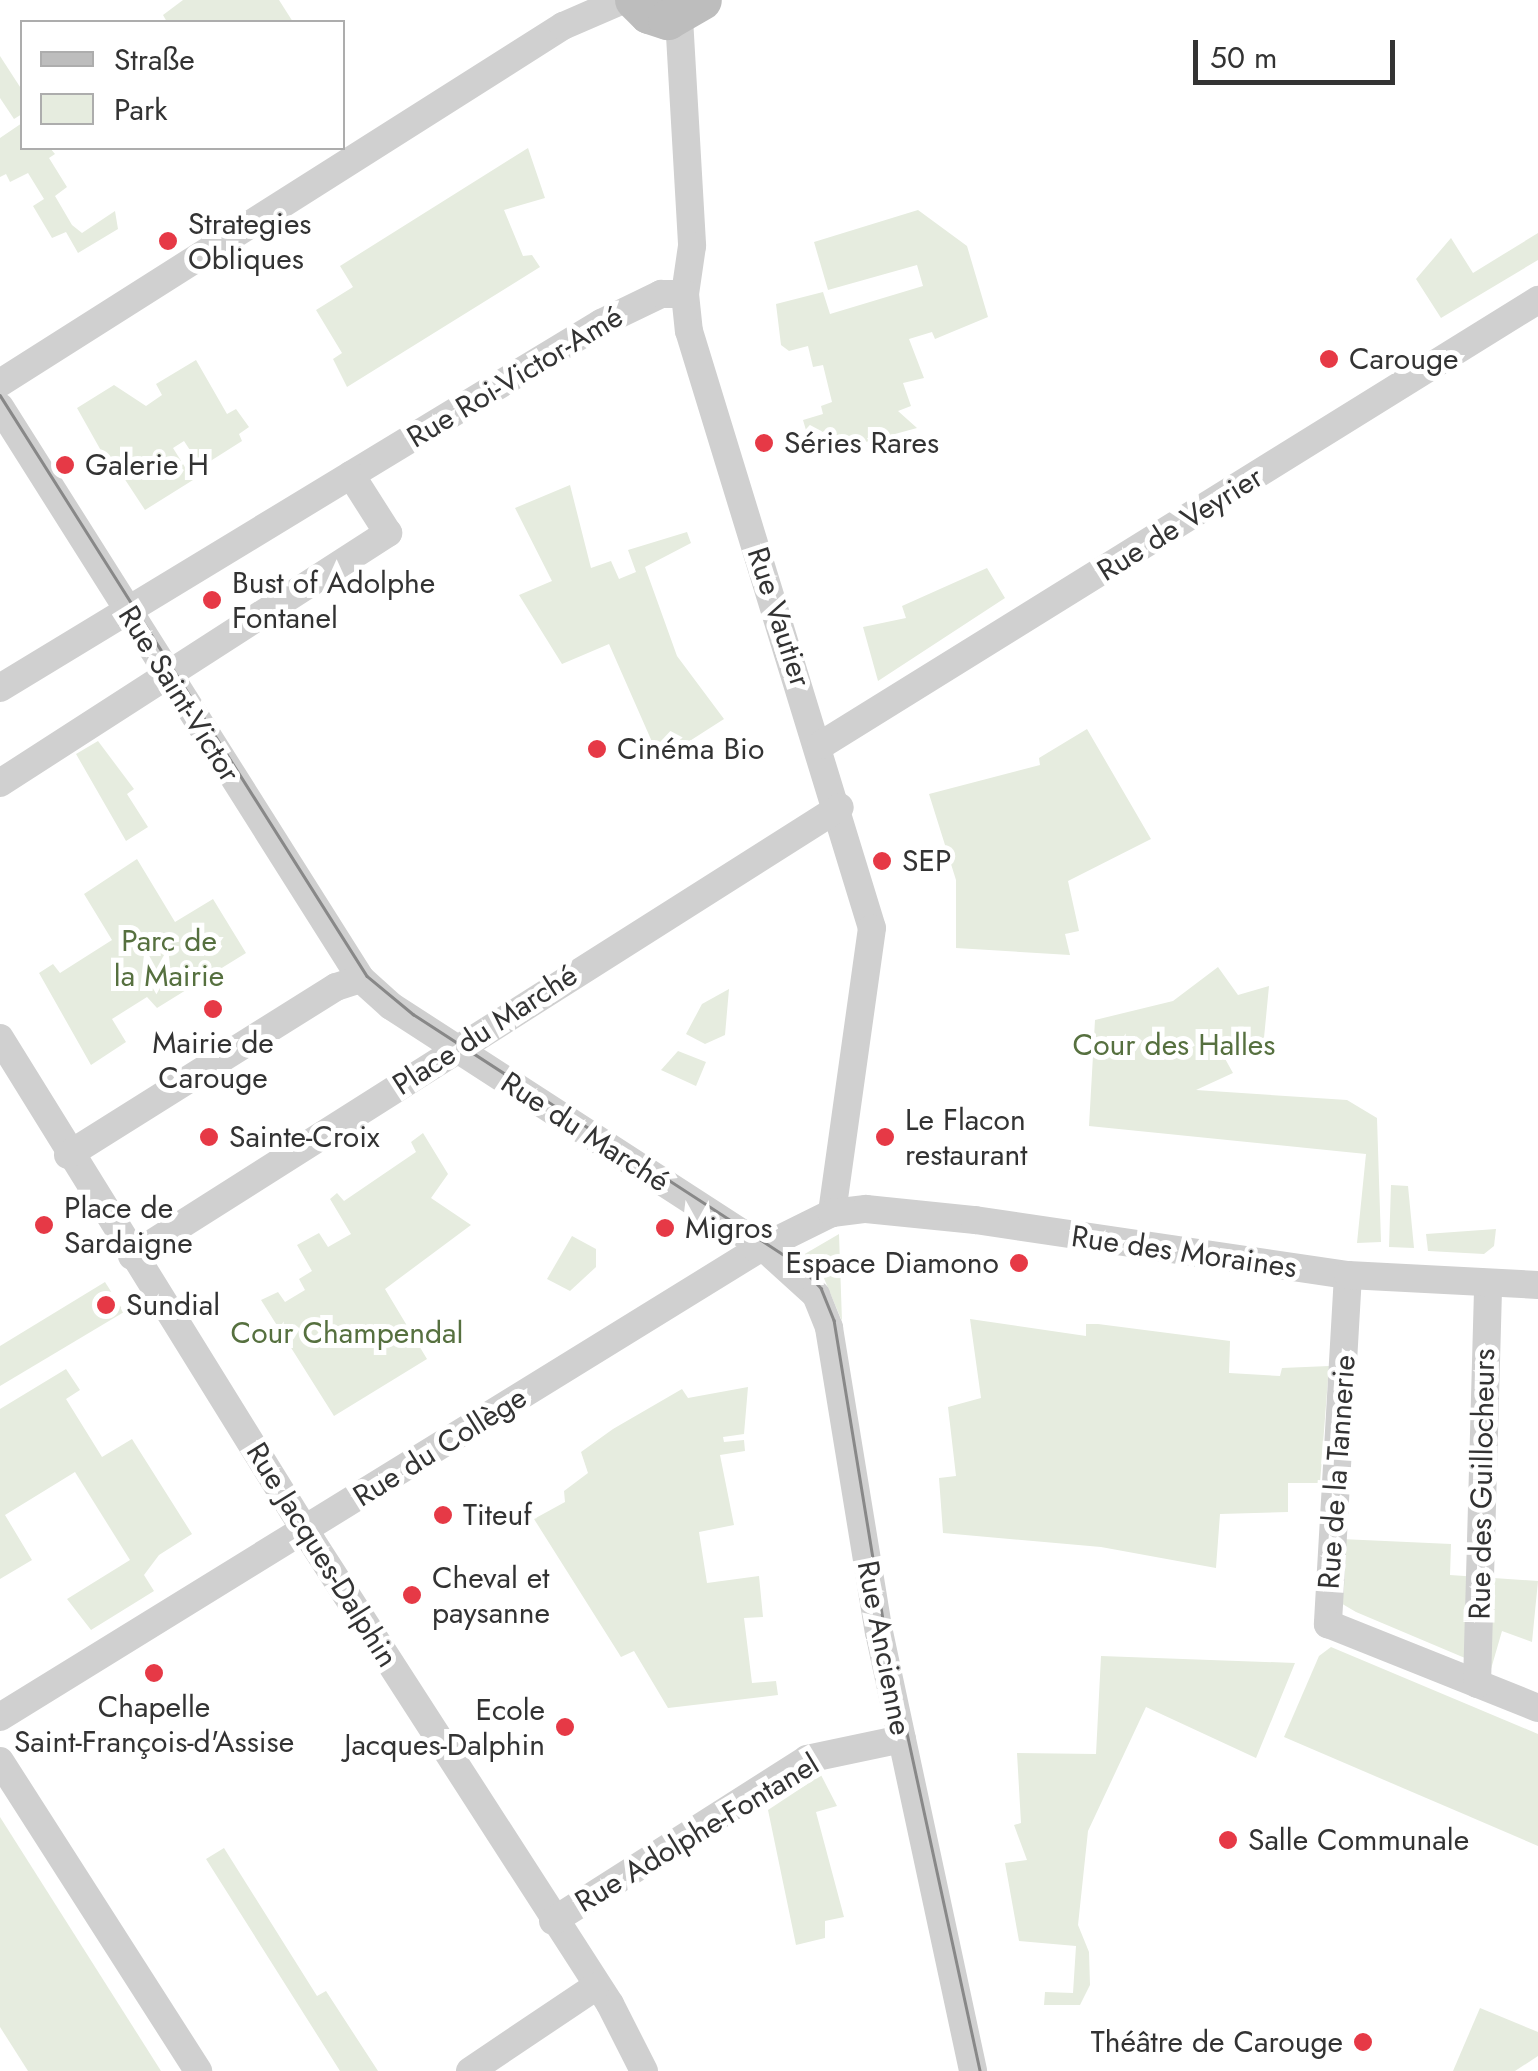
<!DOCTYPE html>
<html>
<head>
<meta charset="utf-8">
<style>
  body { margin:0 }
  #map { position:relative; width:1538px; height:2071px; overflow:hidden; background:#fff; font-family:Jost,sans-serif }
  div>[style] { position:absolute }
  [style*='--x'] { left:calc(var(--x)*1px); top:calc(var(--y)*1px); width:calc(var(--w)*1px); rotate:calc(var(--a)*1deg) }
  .green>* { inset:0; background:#e6ecdf }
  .street>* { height:28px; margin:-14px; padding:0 14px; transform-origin:14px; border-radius:14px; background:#d0d0d0 }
  .secondary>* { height:40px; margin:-20px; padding:0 20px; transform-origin:20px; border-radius:20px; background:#bdbdbd }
  .tram>* { height:2.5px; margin:-1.25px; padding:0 1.25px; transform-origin:1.25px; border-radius:1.25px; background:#888 }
  .dots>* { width:28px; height:28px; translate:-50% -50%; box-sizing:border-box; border:5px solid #fff; border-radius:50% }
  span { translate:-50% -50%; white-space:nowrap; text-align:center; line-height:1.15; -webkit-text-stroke:10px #fff; paint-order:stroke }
  .poi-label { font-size:30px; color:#333 }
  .left { translate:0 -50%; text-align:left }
  .right { translate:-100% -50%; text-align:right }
  .street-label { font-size:30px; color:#333 }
  .park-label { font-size:30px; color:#56703f }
  .legend { position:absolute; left:20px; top:20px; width:325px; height:130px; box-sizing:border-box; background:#fff; border:2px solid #adadad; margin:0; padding:12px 18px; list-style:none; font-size:30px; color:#333 }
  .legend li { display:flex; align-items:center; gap:20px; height:50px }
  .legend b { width:50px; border:2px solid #adadad }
  .scale { position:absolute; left:1193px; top:40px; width:202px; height:45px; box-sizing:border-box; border:5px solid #333; border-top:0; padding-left:12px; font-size:30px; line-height:35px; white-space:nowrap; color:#333; -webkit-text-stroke:8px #fff; paint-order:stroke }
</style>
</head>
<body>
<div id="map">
  <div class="green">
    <div style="clip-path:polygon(183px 0,279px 0,293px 22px,167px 22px,163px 15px)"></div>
    <div style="clip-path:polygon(0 56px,22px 90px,22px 114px,14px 119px,0 98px)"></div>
    <div style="clip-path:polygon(22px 123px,22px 148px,50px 148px,55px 154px,49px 158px,67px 187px,55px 196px,72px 225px,82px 233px,115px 211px,118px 229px,78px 253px,66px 232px,52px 238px,33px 206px,44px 199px,28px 173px,10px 182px,6px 174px,0 177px,0 138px)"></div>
    <div style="clip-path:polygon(528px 148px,545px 198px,504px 210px,523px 256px,532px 255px,540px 267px,347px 387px,333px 359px,342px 353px,316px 310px,353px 287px,340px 266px)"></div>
    <div style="clip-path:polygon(918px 210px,967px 246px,988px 317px,935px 339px,932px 332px,909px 339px,924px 378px,903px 383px,911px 406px,898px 411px,917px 428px,840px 449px,833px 428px,808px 437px,803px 420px,823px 414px,821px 406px,832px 402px,823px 365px,813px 367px,808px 346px,789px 351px,781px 345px,776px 304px,823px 292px,830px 314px,923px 286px,917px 265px,828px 290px,814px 242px)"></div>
    <div style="clip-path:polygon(1538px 233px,1538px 260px,1441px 318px,1416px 279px,1451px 238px,1473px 273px)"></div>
    <div style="clip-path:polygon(196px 360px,227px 414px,236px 409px,249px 427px,239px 434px,242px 441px,201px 467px,184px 441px,173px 448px,193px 480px,145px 510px,124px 478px,132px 473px,127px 464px,113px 472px,77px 408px,114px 385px,146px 406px,162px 395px,156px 384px)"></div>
    <div style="clip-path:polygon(570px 485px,591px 568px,611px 561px,619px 579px,636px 572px,628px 550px,687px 532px,691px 543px,645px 567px,677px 656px,724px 719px,660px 760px,609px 644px,562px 664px,519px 595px,552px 581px,515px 508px)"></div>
    <div style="clip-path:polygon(987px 568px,1005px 598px,878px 681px,863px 627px,906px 618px,902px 606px)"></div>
    <div style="clip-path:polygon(1087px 729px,1151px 839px,1068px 881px,1079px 931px,1065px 934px,1070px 955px,956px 948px,956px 880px,929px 794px,1040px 765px,1039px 758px)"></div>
    <div style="clip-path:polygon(98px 741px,134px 789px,127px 794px,148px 827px,126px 841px,76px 754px)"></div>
    <div style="clip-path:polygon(137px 859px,175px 922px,213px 899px,246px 953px,157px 1008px,147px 997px,112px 1019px,126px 1042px,91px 1065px,39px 973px,53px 964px,60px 973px,112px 940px,84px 894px)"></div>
    <div style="clip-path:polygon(1218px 967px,1238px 995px,1269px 986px,1264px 1038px,1218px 1046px,1233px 1073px,1196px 1090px,1347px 1100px,1377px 1118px,1381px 1242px,1357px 1243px,1366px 1154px,1089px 1126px,1095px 1020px,1173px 1001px)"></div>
    <div style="clip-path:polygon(729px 989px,725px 1035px,705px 1044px,686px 1034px,702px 1004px)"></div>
    <div style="clip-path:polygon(678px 1051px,706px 1062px,696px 1086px,661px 1070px)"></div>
    <div style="clip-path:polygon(423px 1133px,448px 1174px,431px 1198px,471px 1225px,385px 1289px,427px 1359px,334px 1416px,261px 1300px,278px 1292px,285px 1302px,305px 1290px,299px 1279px,312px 1271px,297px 1245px,319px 1233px,328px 1247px,351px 1234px,330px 1199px,337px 1193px,344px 1201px,416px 1152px,411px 1142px)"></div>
    <div style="clip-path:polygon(1391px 1185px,1408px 1186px,1414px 1248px,1389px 1247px)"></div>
    <div style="clip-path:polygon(1496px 1229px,1494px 1246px,1484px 1254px,1428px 1251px,1426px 1234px)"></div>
    <div style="clip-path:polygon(839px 1234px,842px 1321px,823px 1276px,803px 1255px)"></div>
    <div style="clip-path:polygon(572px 1236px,596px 1249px,596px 1267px,570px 1291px,547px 1279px)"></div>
    <div style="clip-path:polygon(105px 1282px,124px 1312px,0 1386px,0 1346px)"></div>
    <div style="clip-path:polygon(970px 1319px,1086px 1336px,1086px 1324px,1098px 1324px,1230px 1341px,1229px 1373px,1280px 1376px,1282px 1368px,1329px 1366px,1320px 1483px,1288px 1483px,1288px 1512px,1220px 1514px,1216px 1568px,1101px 1547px,943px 1533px,939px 1478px,956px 1476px,948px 1407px,981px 1398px)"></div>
    <div style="clip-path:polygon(66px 1369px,80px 1390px,66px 1399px,102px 1457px,132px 1439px,192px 1534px,159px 1555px,144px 1575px,154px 1591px,91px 1630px,67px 1599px,130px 1560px,75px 1472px,5px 1515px,32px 1560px,0 1579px,0 1409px)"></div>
    <div style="clip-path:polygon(748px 1387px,744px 1434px,723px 1437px,724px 1442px,744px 1440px,745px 1451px,720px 1455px,734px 1525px,699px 1532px,707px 1583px,759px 1576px,763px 1617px,744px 1618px,752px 1683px,776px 1681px,778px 1695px,668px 1708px,634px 1651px,621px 1657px,534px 1519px,565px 1502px,564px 1491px,588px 1473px,581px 1452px,613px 1429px,682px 1389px,688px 1398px)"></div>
    <div style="clip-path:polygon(1341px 1539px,1451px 1544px,1450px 1575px,1538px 1581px,1532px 1642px,1502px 1631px,1491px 1669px,1356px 1612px,1339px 1602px)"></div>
    <div style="clip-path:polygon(1331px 1647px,1538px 1734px,1538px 1846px,1284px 1737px,1319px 1656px)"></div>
    <div style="clip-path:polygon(1101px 1656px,1295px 1663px,1256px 1758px,1146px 1707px,1088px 1831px,1078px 1925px,1089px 1952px,1090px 1985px,1080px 2005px,1044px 2005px,1045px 1992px,1073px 1993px,1076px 1946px,1019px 1941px,1005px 1863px,1027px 1860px,1014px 1825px,1021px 1823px,1017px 1753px,1096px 1754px)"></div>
    <div style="clip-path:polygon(821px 1775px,837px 1806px,816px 1812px,844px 1917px,825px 1921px,825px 1938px,796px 1945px,768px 1810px)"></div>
    <div style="clip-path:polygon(0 1817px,161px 2071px,28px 2071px,0 2027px)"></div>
    <div style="clip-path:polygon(224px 1848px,317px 1996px,326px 1991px,378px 2071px,340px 2071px,206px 1859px)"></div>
    <div style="clip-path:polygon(1480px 2008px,1538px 2032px,1538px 2056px,1515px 2071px,1453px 2071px)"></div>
  </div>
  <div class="street">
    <div style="--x:679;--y:18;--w:228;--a:86.7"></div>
    <div style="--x:692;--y:246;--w:49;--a:98.3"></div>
    <div style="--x:685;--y:294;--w:37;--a:84"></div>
    <div style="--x:689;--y:331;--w:624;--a:72.96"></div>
    <div style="--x:872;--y:928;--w:288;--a:98"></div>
    <div style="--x:0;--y:383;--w:667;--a:-32.38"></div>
    <div style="--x:563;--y:26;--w:65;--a:-23.4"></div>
    <div style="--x:0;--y:407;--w:676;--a:57.74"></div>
    <div style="--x:361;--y:979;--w:40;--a:42"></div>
    <div style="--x:391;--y:1006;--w:443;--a:32.9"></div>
    <div style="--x:763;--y:1247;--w:72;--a:42.2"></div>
    <div style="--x:816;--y:1295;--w:35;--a:68"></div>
    <div style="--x:829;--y:1328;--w:308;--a:80.7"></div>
    <div style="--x:879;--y:1632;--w:449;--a:77.9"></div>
    <div style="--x:0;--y:688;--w:703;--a:-31.27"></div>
    <div style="--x:601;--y:323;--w:67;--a:-25.8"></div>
    <div style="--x:661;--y:294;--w:24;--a:0"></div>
    <div style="--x:821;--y:745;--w:844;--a:-31.83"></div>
    <div style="--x:0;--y:783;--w:462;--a:-32.8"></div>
    <div style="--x:388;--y:533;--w:69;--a:-122.5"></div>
    <div style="--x:0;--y:1038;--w:591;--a:58.22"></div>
    <div style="--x:311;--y:1540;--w:552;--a:57.2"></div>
    <div style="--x:610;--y:2004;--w:75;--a:63.1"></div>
    <div style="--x:68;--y:1155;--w:316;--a:-32.1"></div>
    <div style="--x:336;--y:987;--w:26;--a:-18"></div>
    <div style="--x:132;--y:1256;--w:838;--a:-32.38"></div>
    <div style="--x:1348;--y:1275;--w:350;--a:93.3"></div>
    <div style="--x:1328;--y:1624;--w:226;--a:21.8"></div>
    <div style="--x:1477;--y:1684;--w:400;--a:-88.4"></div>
    <div style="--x:0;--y:1717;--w:889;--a:-31.67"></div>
    <div style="--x:757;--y:1250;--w:84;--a:-26.3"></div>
    <div style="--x:832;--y:1213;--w:34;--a:-7"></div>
    <div style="--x:866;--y:1209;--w:110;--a:5.8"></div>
    <div style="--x:975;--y:1220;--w:377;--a:8.4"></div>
    <div style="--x:1348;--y:1275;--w:190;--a:3"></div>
    <div style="--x:0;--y:1761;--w:368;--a:57.4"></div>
    <div style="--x:553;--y:1921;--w:301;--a:-32.5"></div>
    <div style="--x:807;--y:1759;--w:97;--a:-11.9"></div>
    <div style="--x:470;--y:2071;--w:151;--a:-33.9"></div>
  </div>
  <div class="secondary">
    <div style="--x:635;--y:0;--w:20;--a:45"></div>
    <div style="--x:649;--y:14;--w:20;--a:18"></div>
    <div style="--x:668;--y:20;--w:39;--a:-30"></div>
  </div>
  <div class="tram">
    <div style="--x:0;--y:395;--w:687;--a:57.72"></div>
    <div style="--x:367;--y:976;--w:60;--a:39.6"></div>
    <div style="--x:413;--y:1014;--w:458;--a:33"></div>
    <div style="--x:797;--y:1263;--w:35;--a:46"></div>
    <div style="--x:821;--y:1288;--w:35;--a:68"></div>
    <div style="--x:834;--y:1320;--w:315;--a:80.7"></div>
    <div style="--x:885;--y:1631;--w:450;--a:77.8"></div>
  </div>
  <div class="dots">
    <div style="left:168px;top:241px;background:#e63946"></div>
    <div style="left:1329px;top:359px;background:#e63946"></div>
    <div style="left:764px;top:443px;background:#e63946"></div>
    <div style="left:65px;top:465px;background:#e63946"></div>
    <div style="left:212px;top:600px;background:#e63946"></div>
    <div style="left:597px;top:749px;background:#e63946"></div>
    <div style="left:882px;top:861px;background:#e63946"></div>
    <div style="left:213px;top:1009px;background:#e63946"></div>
    <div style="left:209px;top:1137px;background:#e63946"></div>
    <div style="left:885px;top:1137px;background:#e63946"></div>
    <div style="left:44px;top:1225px;background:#e63946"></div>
    <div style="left:665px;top:1228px;background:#e63946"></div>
    <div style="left:1019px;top:1263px;background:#e63946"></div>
    <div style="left:106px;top:1305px;background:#e63946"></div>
    <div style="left:443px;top:1515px;background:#e63946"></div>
    <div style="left:412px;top:1595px;background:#e63946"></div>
    <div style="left:154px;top:1673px;background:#e63946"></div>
    <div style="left:565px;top:1727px;background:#e63946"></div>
    <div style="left:1228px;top:1840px;background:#e63946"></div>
    <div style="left:1363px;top:2042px;background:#e63946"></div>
  </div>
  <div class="poi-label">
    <span class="left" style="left:188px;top:241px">Strategies<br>Obliques</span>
    <span class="left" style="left:1349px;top:359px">Carouge</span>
    <span class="left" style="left:784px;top:443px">Séries Rares</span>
    <span class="left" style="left:85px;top:465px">Galerie H</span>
    <span class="left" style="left:232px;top:600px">Bust of Adolphe<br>Fontanel</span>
    <span class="left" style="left:617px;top:749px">Cinéma Bio</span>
    <span class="left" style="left:902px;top:861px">SEP</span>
    <span style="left:213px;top:1060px">Mairie de<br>Carouge</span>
    <span class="left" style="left:905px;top:1137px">Le Flacon<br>restaurant</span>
    <span class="left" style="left:229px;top:1137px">Sainte-Croix</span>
    <span class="left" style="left:64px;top:1225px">Place de<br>Sardaigne</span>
    <span class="left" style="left:685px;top:1228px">Migros</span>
    <span class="right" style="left:999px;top:1263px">Espace Diamono</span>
    <span class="left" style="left:126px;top:1305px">Sundial</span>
    <span class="left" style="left:463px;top:1515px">Titeuf</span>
    <span class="left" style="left:432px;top:1595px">Cheval et<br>paysanne</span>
    <span style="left:154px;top:1724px">Chapelle<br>Saint-François-d'Assise</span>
    <span class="right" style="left:545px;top:1727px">Ecole<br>Jacques-Dalphin</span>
    <span class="left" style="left:1248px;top:1840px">Salle Communale</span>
    <span class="right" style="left:1343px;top:2042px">Théâtre de Carouge</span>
  </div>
  <div class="street-label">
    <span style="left:515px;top:377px;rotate:-31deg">Rue Roi-Victor-Amé</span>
    <span style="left:1180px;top:524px;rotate:-32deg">Rue de Veyrier</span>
    <span style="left:779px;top:617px;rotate:72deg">Rue Vautier</span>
    <span style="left:179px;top:694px;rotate:58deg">Rue Saint-Victor</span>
    <span style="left:485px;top:1030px;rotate:-33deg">Place du Marché</span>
    <span style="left:585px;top:1132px;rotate:33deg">Rue du Marché</span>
    <span style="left:1184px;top:1252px;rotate:8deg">Rue des Moraines</span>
    <span style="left:440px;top:1447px;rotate:-32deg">Rue du Collège</span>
    <span style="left:1337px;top:1472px;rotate:-86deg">Rue de la Tannerie</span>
    <span style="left:1482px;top:1484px;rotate:-89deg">Rue des Guillocheurs</span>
    <span style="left:322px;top:1555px;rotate:58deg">Rue Jacques-Dalphin</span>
    <span style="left:884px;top:1648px;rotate:79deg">Rue Ancienne</span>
    <span style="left:697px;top:1833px;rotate:-31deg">Rue Adolphe-Fontanel</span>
  </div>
  <div class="park-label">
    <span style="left:169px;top:958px">Parc de<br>la Mairie</span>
    <span style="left:1174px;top:1045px">Cour des Halles</span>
    <span style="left:347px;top:1333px">Cour Champendal</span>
  </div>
  <ul class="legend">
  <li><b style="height:12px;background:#bdbdbd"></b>Straße</li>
  <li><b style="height:28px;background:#e6ecdf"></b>Park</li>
  </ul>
  <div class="scale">50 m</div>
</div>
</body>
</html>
